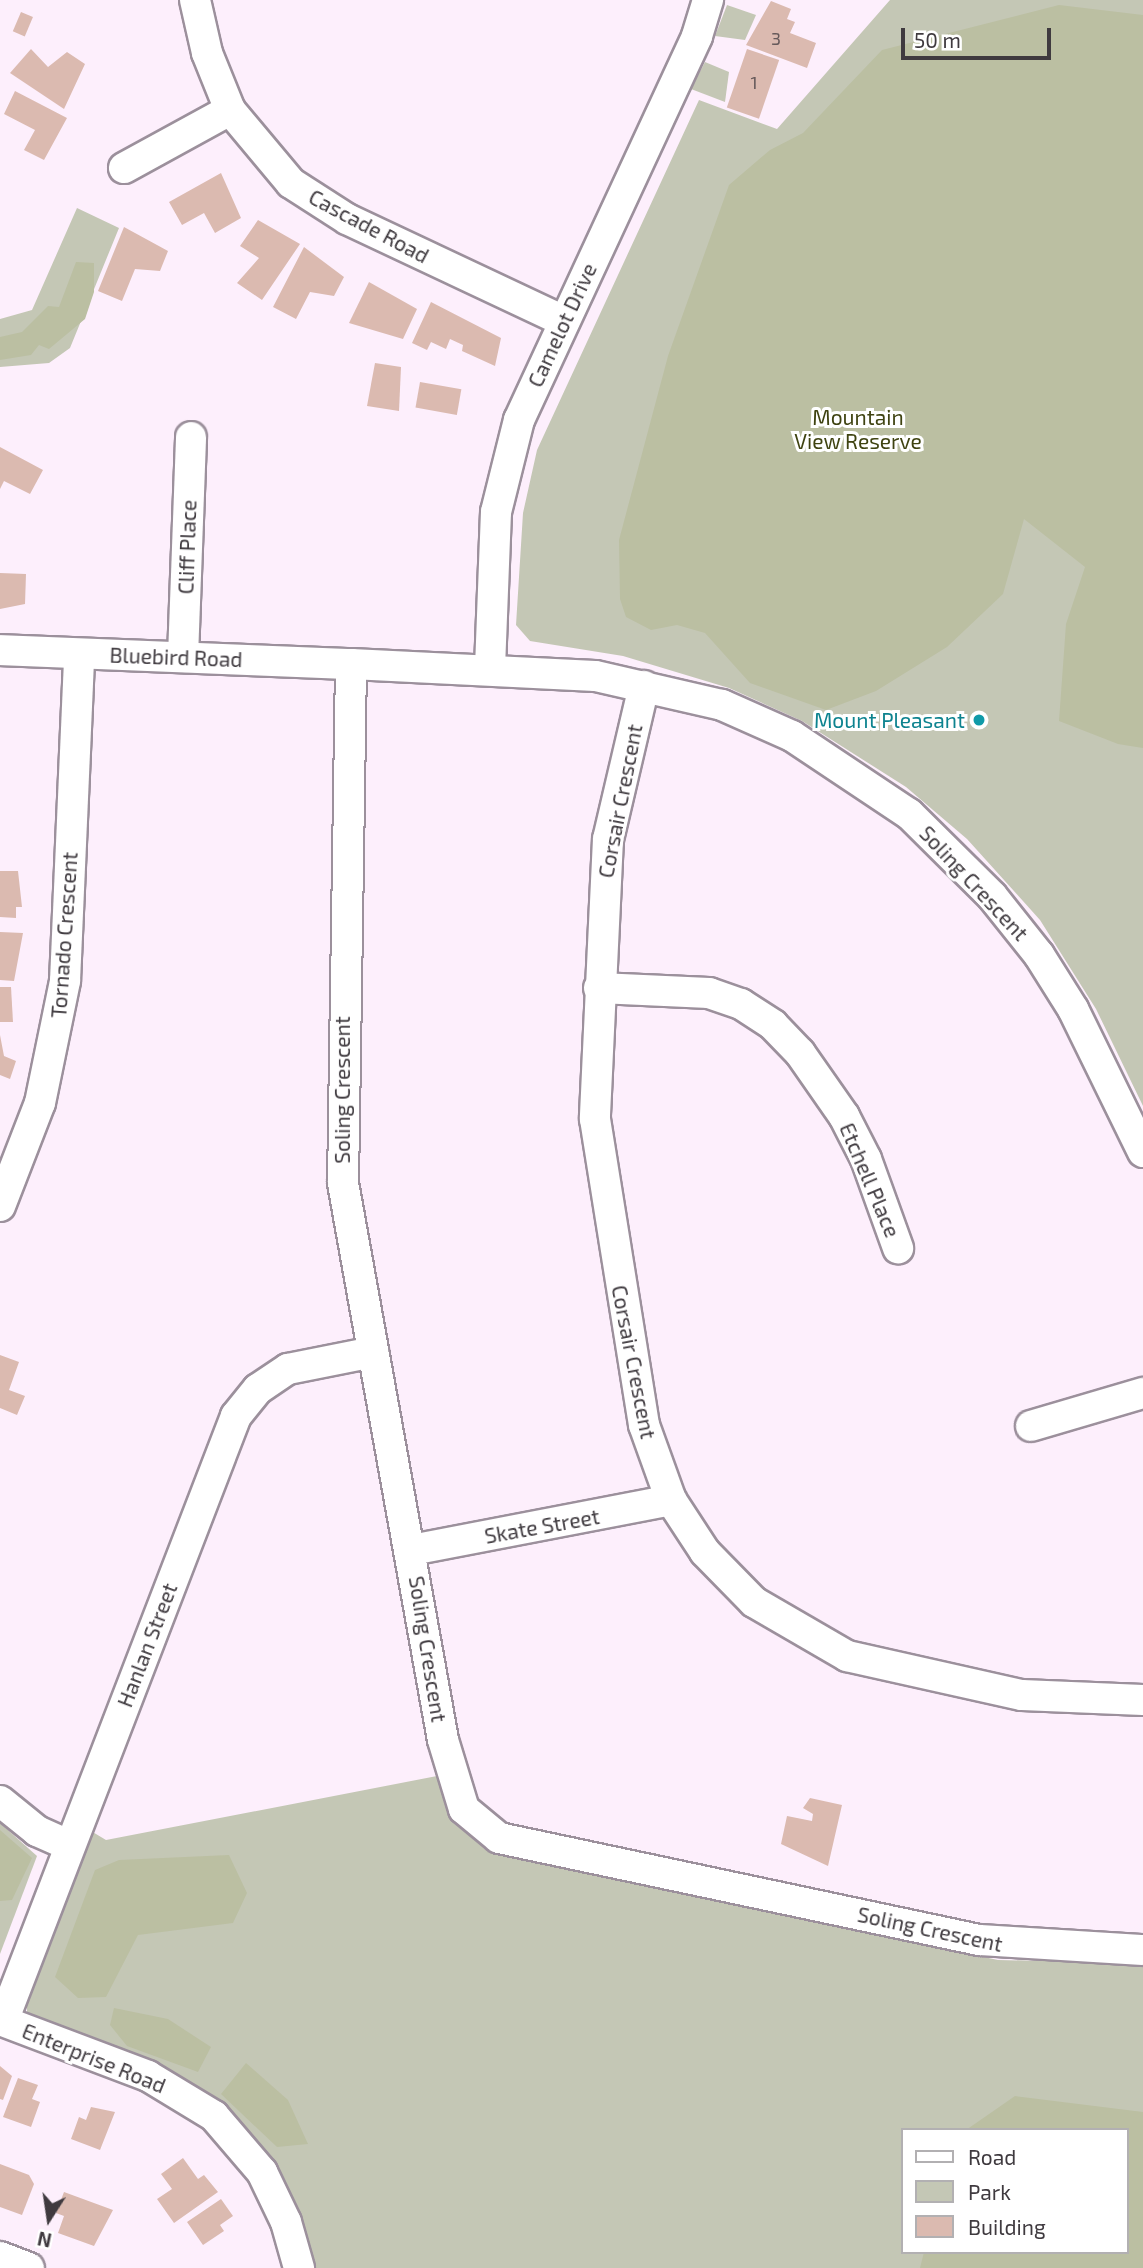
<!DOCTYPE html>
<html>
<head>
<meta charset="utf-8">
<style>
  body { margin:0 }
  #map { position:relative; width:1143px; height:2268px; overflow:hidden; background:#fdeffc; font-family:"Exo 2",sans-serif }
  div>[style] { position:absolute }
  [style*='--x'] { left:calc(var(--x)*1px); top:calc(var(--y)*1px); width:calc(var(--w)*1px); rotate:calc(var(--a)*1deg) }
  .green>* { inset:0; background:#c4c7b5 }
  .forest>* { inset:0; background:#bbbfa2 }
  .building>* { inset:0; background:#dbbab0; transform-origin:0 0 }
  .roads { filter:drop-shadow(2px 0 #9c909c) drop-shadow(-2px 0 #9c909c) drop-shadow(0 2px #9c909c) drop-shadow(0 -2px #9c909c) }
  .minor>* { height:30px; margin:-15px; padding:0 15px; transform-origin:15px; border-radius:15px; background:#fff }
  .dots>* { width:19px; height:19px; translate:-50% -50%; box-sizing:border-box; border:4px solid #fff; border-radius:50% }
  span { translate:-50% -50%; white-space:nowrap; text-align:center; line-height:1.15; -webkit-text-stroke:6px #fff; paint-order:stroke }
  .number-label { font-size:18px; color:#665a5b }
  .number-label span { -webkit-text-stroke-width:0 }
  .street-label { font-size:21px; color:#3f3a3f }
  .park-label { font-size:21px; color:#3f4311 }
  .culture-label { font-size:21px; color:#0d838f }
  .right { translate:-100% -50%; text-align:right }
  .legend { position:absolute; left:901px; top:2128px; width:228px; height:126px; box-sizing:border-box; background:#fff; border:2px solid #b2b0b2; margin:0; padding:9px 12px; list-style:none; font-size:21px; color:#3f3a3f }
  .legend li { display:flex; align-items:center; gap:14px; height:35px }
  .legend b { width:35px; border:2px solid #b2b0b2 }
  .north { position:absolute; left:14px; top:2184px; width:70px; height:70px; -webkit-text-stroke:5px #fff; paint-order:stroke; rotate:192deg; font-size:19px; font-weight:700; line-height:28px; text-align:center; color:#3f3a3f }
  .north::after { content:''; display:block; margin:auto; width:24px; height:32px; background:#3f3a3f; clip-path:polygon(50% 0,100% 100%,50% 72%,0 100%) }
  .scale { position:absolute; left:901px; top:28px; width:150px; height:32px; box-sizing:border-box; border:4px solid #3f3a3f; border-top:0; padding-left:9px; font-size:21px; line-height:24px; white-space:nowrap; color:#3f3a3f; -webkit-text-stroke:5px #fff; paint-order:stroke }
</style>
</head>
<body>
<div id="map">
  <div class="green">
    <div style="clip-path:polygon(890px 0,1143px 0,1143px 1106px,1096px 1009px,1040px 920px,967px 839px,906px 787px,802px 721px,729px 688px,623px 656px,530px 641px,516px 625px,523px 513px,537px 450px,699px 100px,777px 129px)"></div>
    <div style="clip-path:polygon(727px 5px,756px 15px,745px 40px,715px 36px)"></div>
    <div style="clip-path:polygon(705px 62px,729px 72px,725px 102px,691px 89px)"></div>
    <div style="clip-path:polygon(77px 208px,119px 228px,70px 348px,49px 363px,0 367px,0 319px,32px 310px)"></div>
    <div style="clip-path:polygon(evenodd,437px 1776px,448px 1808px,466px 1831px,487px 1848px,515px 1857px,998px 1960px,1143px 1963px,1143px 2268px,315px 2268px,276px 2162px,211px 2096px,157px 2064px,37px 2019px,27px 2012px,27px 2000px,91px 1831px,106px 1840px,437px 1776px,903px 2130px,1127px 2130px,1127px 2252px,903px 2252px,903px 2130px)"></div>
    <div style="clip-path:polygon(0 1823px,37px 1856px,0 1954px)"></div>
  </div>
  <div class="forest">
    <div style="clip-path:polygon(1059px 5px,1143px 15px,1143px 748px,1118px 744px,1059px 721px,1066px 624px,1085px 567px,1024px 519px,1003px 594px,947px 647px,876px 691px,826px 710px,750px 683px,705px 633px,677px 625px,651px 630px,626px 617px,620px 599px,619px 540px,668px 356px,729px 185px,770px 150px,803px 133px,882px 50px)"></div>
    <div style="clip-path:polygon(76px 262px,94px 263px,94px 292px,85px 319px,49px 349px,39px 345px,31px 355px,0 360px,0 337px,22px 332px,48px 306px,59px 307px)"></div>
    <div style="clip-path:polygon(0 1830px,32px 1858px,12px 1900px,0 1901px)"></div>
    <div style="clip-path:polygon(229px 1855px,247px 1893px,233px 1923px,138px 1935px,106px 1997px,78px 1998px,55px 1977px,95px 1870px,119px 1860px)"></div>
    <div style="clip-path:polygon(114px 2008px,168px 2019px,211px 2047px,198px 2072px,127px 2046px,110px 2025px)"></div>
    <div style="clip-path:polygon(246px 2063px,288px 2100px,308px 2144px,277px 2147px,221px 2094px)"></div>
    <div style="clip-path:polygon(1015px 2096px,1143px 2112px,1143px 2268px,920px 2268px,924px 2252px,1127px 2252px,1127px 2130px,966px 2130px)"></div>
  </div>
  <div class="building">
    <div style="clip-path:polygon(771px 1px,791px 9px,787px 19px,795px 22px,790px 33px,816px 43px,807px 68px,746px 45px)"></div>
    <div style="left:21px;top:12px;width:13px;height:21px;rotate:23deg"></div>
    <div style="clip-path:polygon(31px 49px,48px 67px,67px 52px,85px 64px,64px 109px,10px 73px)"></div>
    <div style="left:747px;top:49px;width:34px;height:62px;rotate:19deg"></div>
    <div style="clip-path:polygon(15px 91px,67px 118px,44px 160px,24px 150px,35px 130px,4px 114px)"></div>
    <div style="clip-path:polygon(221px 173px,241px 218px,215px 233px,204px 213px,182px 225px,169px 202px)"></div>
    <div style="clip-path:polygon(258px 220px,300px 244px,262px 300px,237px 283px,259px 258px,240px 246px)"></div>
    <div style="clip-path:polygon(124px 227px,168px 251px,160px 271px,135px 269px,122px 301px,98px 291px)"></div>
    <div style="clip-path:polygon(304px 247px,344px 277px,334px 296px,310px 292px,296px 319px,273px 307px)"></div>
    <div style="clip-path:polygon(369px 282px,417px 309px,403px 339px,349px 323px)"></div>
    <div style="clip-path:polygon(431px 302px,501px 338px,495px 366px,462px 351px,463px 345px,450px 339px,446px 349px,431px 342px,427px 350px,412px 343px)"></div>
    <div style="clip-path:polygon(375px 363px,401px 367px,399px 411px,367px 406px)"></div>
    <div style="left:420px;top:382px;width:42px;height:26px;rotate:10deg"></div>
    <div style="clip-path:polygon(0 447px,43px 470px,30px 494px,4px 481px,0 489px)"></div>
    <div style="clip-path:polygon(0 573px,26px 574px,25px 604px,0 609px)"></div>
    <div style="clip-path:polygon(0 871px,18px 871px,22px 907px,16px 907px,16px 918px,0 917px)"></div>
    <div style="clip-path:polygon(0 932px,23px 933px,14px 981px,0 980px)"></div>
    <div style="clip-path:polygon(0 987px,11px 987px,13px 1022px,0 1022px)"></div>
    <div style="clip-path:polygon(0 1035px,4px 1056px,16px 1061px,10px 1079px,0 1075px)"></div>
    <div style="clip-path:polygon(0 1355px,19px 1362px,9px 1390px,25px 1396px,17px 1415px,0 1408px)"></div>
    <div style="clip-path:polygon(810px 1798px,842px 1805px,828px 1866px,781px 1844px,787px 1816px,812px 1821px,813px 1814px,803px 1808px)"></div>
    <div style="clip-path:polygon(0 2066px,12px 2076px,3px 2100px,0 2099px)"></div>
    <div style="clip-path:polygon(18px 2078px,38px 2085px,32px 2099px,40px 2102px,31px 2127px,3px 2117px)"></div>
    <div style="clip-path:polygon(91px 2107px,115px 2112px,100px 2150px,71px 2139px,79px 2117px,86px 2120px)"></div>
    <div style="clip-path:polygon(183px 2158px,198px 2179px,204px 2175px,218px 2192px,174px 2223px,157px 2199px,172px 2189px,161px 2174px)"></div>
    <div style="clip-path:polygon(0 2164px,29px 2175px,34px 2184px,22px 2215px,0 2207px)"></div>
    <div style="clip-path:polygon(64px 2192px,113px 2210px,94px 2246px,58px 2233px,64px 2216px,56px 2213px)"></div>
    <div style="clip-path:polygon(221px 2199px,233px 2216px,220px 2225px,224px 2231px,203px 2245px,187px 2222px)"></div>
  </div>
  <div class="roads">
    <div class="minor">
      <div style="--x:195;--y:0;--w:54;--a:77.2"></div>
      <div style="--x:207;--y:53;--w:61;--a:68"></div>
      <div style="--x:230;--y:110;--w:95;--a:50.1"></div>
      <div style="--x:291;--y:183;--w:67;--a:32.7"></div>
      <div style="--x:347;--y:219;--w:240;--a:25.2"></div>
      <div style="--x:124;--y:168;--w:121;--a:-28.7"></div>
      <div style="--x:0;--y:650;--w:351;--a:2.3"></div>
      <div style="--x:183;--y:657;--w:220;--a:-87.9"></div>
      <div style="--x:490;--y:668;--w:156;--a:-87.8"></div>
      <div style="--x:496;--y:512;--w:95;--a:-76"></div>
      <div style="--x:519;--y:420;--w:423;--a:-65.1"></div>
      <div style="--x:697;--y:36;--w:38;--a:-73"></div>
      <div style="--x:644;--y:686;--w:157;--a:103.2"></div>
      <div style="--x:608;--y:839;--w:280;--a:92.7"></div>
      <div style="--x:595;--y:1119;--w:310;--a:80.9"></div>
      <div style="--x:644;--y:1425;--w:80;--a:70.2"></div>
      <div style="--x:671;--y:1500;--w:62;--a:56.8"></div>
      <div style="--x:705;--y:1552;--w:70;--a:45.6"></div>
      <div style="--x:754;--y:1602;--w:108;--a:30.1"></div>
      <div style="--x:847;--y:1656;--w:179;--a:12.6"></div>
      <div style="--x:1022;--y:1695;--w:121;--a:2.4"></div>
      <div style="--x:599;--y:988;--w:110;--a:2.6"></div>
      <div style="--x:709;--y:993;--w:34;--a:19"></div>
      <div style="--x:741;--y:1004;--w:38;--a:33"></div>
      <div style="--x:773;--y:1025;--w:39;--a:46"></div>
      <div style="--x:800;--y:1053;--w:77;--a:55.1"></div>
      <div style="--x:844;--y:1116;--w:48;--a:62.9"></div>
      <div style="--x:866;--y:1159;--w:95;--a:70.2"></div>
      <div style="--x:1143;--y:1152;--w:159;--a:-116.1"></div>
      <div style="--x:1073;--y:1009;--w:64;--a:-122.2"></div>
      <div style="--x:1039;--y:955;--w:75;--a:-128.5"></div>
      <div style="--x:992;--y:896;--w:117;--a:-135.3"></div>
      <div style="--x:909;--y:814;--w:141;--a:-146.3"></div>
      <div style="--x:792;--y:736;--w:77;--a:-156.1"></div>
      <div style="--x:722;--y:705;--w:130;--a:-167.1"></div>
      <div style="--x:595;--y:676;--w:244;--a:-177.2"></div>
      <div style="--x:351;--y:664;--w:519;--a:90.88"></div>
      <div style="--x:343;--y:1183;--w:566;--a:79.82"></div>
      <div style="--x:443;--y:1740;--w:72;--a:73.1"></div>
      <div style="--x:464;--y:1809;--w:45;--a:39.6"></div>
      <div style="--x:499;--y:1838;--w:491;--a:12"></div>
      <div style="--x:979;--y:1940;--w:164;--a:3.5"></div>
      <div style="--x:0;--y:1206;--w:110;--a:-68.8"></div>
      <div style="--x:40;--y:1103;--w:125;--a:-78.4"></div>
      <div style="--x:65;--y:981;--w:327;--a:-87.5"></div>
      <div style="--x:1031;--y:1426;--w:117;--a:-16.4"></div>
      <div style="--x:412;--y:1550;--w:264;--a:-10.9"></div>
      <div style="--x:0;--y:1801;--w:48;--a:39"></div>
      <div style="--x:37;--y:1831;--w:36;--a:24"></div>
      <div style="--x:0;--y:2020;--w:158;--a:20.7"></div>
      <div style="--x:148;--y:2076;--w:77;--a:31.2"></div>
      <div style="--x:214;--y:2116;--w:74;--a:49.4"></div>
      <div style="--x:262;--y:2172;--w:55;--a:64.4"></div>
      <div style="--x:286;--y:2222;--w:48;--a:74.2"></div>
      <div style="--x:3;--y:2021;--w:648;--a:-68.94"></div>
      <div style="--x:236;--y:1416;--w:35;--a:-51"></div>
      <div style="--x:258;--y:1389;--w:36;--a:-34"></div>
      <div style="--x:288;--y:1369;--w:87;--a:-11.3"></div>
      <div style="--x:0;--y:2257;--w:31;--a:21"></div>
    </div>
  </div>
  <div class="dots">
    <div style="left:979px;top:720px;background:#0f9aa8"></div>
  </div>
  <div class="number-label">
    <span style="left:776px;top:38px">3</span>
    <span style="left:754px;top:82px">1</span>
  </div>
  <div class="street-label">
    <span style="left:369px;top:226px;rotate:28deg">Cascade Road</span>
    <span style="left:562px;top:325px;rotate:-65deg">Camelot Drive</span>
    <span style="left:187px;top:547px;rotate:-88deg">Cliff Place</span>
    <span style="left:176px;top:657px;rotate:2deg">Bluebird Road</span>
    <span style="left:620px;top:801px;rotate:-79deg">Corsair Crescent</span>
    <span style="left:974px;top:883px;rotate:47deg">Soling Crescent</span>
    <span style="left:64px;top:935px;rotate:-86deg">Tornado Crescent</span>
    <span style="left:342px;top:1090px;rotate:-90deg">Soling Crescent</span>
    <span style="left:870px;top:1180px;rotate:67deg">Etchell Place</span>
    <span style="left:634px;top:1362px;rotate:79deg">Corsair Crescent</span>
    <span style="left:542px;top:1526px;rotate:-10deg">Skate Street</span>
    <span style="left:147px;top:1645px;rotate:-69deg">Hanlan Street</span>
    <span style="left:428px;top:1649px;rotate:81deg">Soling Crescent</span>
    <span style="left:930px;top:1929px;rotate:12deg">Soling Crescent</span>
    <span style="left:94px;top:2058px;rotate:22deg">Enterprise Road</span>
  </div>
  <div class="park-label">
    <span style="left:858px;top:429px">Mountain<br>View Reserve</span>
  </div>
  <div class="culture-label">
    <span class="right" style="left:965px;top:720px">Mount Pleasant</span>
  </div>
  <ul class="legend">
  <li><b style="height:9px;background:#fff"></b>Road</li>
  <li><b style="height:19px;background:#c4c7b5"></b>Park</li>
  <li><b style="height:19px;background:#dbbab0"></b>Building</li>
  </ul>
  <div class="north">N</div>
  <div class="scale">50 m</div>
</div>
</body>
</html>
